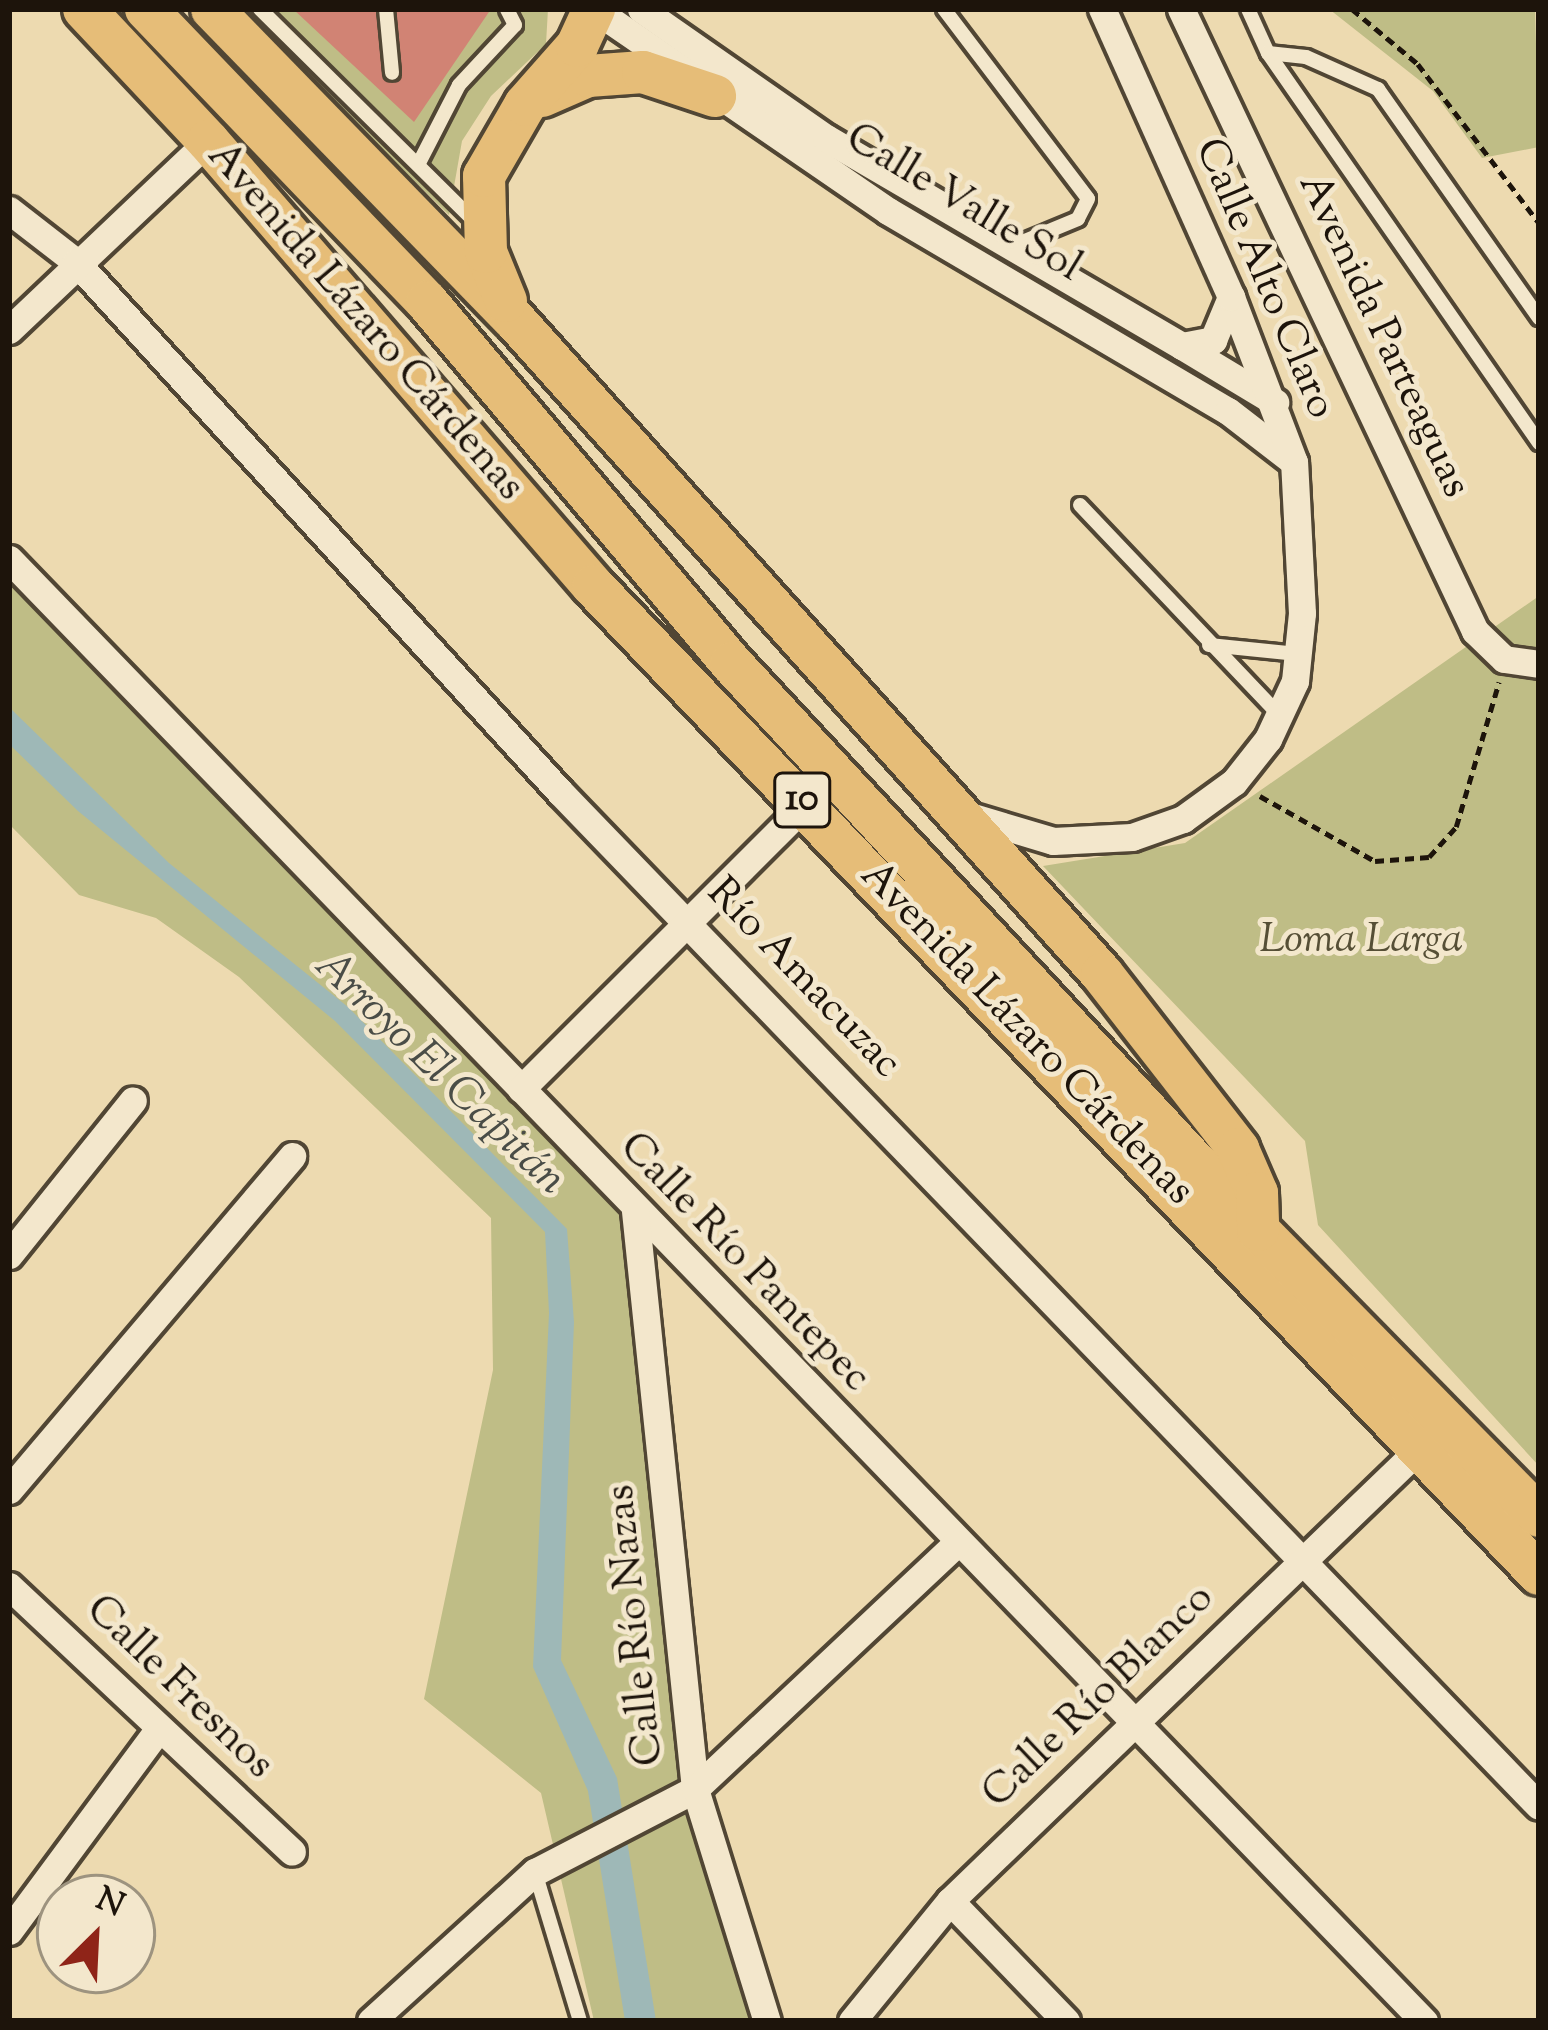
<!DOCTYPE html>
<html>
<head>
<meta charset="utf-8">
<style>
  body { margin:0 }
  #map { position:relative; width:1548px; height:2030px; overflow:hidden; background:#eddab0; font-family:"Sorts Mill Goudy",serif }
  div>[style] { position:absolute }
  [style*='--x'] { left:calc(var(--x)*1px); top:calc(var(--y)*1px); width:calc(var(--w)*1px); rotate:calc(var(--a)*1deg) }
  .green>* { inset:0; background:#bfbd86 }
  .water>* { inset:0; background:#9eb8b7 }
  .building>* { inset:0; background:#d18374 }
  .path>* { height:4.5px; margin-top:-2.25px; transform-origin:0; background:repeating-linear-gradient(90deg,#1d140b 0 9px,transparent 0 15px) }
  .roads { filter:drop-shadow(3px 0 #514634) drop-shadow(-3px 0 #514634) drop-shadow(0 3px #514634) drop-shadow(0 -3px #514634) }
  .service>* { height:14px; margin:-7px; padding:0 7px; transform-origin:7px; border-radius:7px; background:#f3e7cc }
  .minor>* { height:27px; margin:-13.5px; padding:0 13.5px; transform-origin:13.5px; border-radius:13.5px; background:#f3e7cc }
  .trunk>* { height:42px; margin:-21px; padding:0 21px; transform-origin:21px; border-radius:21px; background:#e6bd78 }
  span { translate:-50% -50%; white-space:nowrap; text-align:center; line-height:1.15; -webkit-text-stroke:10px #f3e7cc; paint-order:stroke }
  .shield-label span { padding:3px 9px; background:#f3e7cc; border:3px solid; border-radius:9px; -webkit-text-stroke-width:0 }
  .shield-label { font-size:39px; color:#1d140b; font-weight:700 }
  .street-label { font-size:42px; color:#1d140b }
  .park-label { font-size:42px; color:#564f36; font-style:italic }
  .water-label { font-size:45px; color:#4a4d47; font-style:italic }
  .frame { position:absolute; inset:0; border:12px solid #1d140b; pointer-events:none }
  .north { position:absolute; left:36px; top:1874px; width:120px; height:120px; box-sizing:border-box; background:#f3e7cc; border:3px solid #9d937f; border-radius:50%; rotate:24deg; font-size:33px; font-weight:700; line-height:48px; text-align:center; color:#1d140b }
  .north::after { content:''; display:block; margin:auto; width:42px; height:54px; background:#8f2418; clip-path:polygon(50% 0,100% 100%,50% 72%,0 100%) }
</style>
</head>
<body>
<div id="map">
  <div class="green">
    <div style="clip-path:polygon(238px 9px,548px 9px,546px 44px,491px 96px,462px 141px,449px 215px)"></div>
    <div style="clip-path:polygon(1329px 9px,1535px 9px,1539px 147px,1482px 158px,1433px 91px)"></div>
    <div style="clip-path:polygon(9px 553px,635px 1211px,695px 1789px,767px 2021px,594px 2021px,541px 1793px,424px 1699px,493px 1370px,491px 1218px,239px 977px,156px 918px,79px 895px,9px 824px)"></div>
    <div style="clip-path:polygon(1539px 596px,1539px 1466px,1318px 1225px,1305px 1141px,1043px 866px,1185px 843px)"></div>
  </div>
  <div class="water">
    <div style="clip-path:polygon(9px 707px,169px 863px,348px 1007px,567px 1229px,574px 1322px,561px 1660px,617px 1778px,656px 2021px,625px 2021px,588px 1791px,533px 1667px,549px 1313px,545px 1232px,335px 1021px,78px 811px,9px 744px)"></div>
  </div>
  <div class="building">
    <div style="clip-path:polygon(293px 9px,491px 9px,414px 122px)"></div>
  </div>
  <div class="path">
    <div style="--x:1352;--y:9;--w:86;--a:39.8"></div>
    <div style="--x:1418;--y:64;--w:200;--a:52.7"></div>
    <div style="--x:1260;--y:796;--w:132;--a:29.5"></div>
    <div style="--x:1375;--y:861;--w:54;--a:-4.2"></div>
    <div style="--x:1429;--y:857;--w:40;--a:-48"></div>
    <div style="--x:1456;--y:827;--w:151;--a:-73.5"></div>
  </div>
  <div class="roads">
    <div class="service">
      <div style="--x:260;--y:9;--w:303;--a:44.7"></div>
      <div style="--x:386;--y:9;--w:64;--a:84.6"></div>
      <div style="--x:944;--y:9;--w:238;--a:52.8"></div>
      <div style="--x:1088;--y:199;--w:22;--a:117"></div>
      <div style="--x:1078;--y:219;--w:68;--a:157.6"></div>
      <div style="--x:1248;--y:9;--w:48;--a:65.6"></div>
      <div style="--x:1268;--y:53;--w:475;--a:55.2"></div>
      <div style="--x:1268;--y:53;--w:38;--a:6"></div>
      <div style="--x:1306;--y:57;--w:79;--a:24"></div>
      <div style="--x:1378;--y:89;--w:280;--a:54.9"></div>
      <div style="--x:420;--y:161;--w:85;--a:-62.8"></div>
      <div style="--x:459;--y:85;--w:82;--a:-47"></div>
      <div style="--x:515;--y:25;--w:18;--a:-117"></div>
      <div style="--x:1080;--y:505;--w:289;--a:46.5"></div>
      <div style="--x:1209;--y:645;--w:89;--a:5.8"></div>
      <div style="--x:535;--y:1872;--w:156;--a:73.2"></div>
    </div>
    <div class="minor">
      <div style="--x:594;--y:9;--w:357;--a:34.5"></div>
      <div style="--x:888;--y:211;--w:394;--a:30.5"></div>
      <div style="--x:1228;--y:411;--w:83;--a:37.7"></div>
      <div style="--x:641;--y:9;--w:226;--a:34.9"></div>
      <div style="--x:826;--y:138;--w:412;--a:30.3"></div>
      <div style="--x:1182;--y:346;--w:32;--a:-11"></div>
      <div style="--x:1213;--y:340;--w:47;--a:-67.3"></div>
      <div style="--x:1181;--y:9;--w:688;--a:64.7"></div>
      <div style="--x:1475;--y:631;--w:40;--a:44"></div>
      <div style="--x:1504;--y:659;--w:35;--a:8"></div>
      <div style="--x:9;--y:210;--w:85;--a:37.8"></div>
      <div style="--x:76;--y:262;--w:718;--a:47.6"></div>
      <div style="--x:560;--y:792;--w:1409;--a:46.01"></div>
      <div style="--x:9;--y:330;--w:274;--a:-43.5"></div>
      <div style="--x:1182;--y:346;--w:109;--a:31.1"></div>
      <div style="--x:9;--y:559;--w:2035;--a:45.94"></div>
      <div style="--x:966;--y:815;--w:91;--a:16.6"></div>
      <div style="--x:1053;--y:841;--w:79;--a:-2.9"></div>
      <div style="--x:1132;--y:837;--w:54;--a:-19.4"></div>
      <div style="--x:1183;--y:819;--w:63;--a:-36"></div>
      <div style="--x:1234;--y:782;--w:55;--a:-51.7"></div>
      <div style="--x:1268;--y:739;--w:64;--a:-65"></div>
      <div style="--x:1295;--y:681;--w:68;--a:-84.1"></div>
      <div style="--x:1302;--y:613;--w:151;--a:-93"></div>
      <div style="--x:1294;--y:462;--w:177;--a:-110.9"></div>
      <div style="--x:1231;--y:297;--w:316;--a:-114.1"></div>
      <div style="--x:521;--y:1089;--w:403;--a:-45"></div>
      <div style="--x:635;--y:1211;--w:581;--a:84.07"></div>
      <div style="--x:695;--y:1789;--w:243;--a:72.8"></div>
      <div style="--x:9;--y:1255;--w:198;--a:-51.3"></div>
      <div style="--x:9;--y:1490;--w:438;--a:-49.7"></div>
      <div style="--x:9;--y:1586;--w:388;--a:43.2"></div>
      <div style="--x:950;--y:1901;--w:167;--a:46"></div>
      <div style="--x:9;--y:1931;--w:252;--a:-53.5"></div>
      <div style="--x:371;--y:2021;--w:222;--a:-42.3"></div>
      <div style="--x:535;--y:1872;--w:180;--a:-27.4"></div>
      <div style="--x:695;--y:1789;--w:358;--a:-43.2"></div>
      <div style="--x:852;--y:2021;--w:155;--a:-50.8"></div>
      <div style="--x:950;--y:1901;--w:653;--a:-43.94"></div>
    </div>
    <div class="trunk">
      <div style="--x:84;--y:9;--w:181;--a:46.8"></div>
      <div style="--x:208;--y:141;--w:588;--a:49.13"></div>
      <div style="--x:593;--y:586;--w:1368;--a:46.24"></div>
      <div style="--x:146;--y:9;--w:406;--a:46.2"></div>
      <div style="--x:427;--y:302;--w:472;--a:49.9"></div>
      <div style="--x:731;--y:663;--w:774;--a:47.09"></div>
      <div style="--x:1258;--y:1230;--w:401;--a:45.5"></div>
      <div style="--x:212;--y:9;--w:431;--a:45.8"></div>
      <div style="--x:513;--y:318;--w:882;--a:48.08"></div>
      <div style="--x:1102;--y:974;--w:222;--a:52.1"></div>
      <div style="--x:1238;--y:1149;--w:48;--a:66.6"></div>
      <div style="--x:1257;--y:1193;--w:37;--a:88"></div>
      <div style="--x:542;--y:96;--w:50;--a:-23.5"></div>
      <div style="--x:588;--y:76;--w:55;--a:-4.2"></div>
      <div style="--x:643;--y:72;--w:76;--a:18.4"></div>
      <div style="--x:506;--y:301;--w:53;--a:-112.2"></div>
      <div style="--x:486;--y:252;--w:76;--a:-91.5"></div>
      <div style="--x:484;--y:176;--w:82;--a:-60"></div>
      <div style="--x:525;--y:105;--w:79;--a:-48.6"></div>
      <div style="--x:577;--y:46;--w:41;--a:-65.3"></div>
    </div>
  </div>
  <div class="shield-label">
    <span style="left:802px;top:800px">10</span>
  </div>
  <div class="street-label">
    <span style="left:963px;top:204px;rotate:31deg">Calle Valle Sol</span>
    <span style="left:1264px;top:279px;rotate:67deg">Calle Alto Claro</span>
    <span style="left:365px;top:322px;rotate:49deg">Avenida Lázaro Cárdenas</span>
    <span style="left:1383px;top:336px;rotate:65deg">Avenida Parteaguas</span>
    <span style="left:803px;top:979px;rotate:46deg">Río Amacuzac</span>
    <span style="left:1026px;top:1034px;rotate:46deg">Avenida Lázaro Cárdenas</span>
    <span style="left:744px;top:1263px;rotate:46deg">Calle Río Pantepec</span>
    <span style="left:636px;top:1625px;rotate:-96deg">Calle Río Nazas</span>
    <span style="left:179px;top:1688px;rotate:44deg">Calle Fresnos</span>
    <span style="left:1099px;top:1697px;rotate:-44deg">Calle Río Blanco</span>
  </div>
  <div class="park-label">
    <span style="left:1361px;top:941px">Loma Larga</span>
  </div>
  <div class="water-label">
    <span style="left:439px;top:1074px;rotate:44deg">Arroyo El Capitán</span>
  </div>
  <div class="frame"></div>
  <div class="north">N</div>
</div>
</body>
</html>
